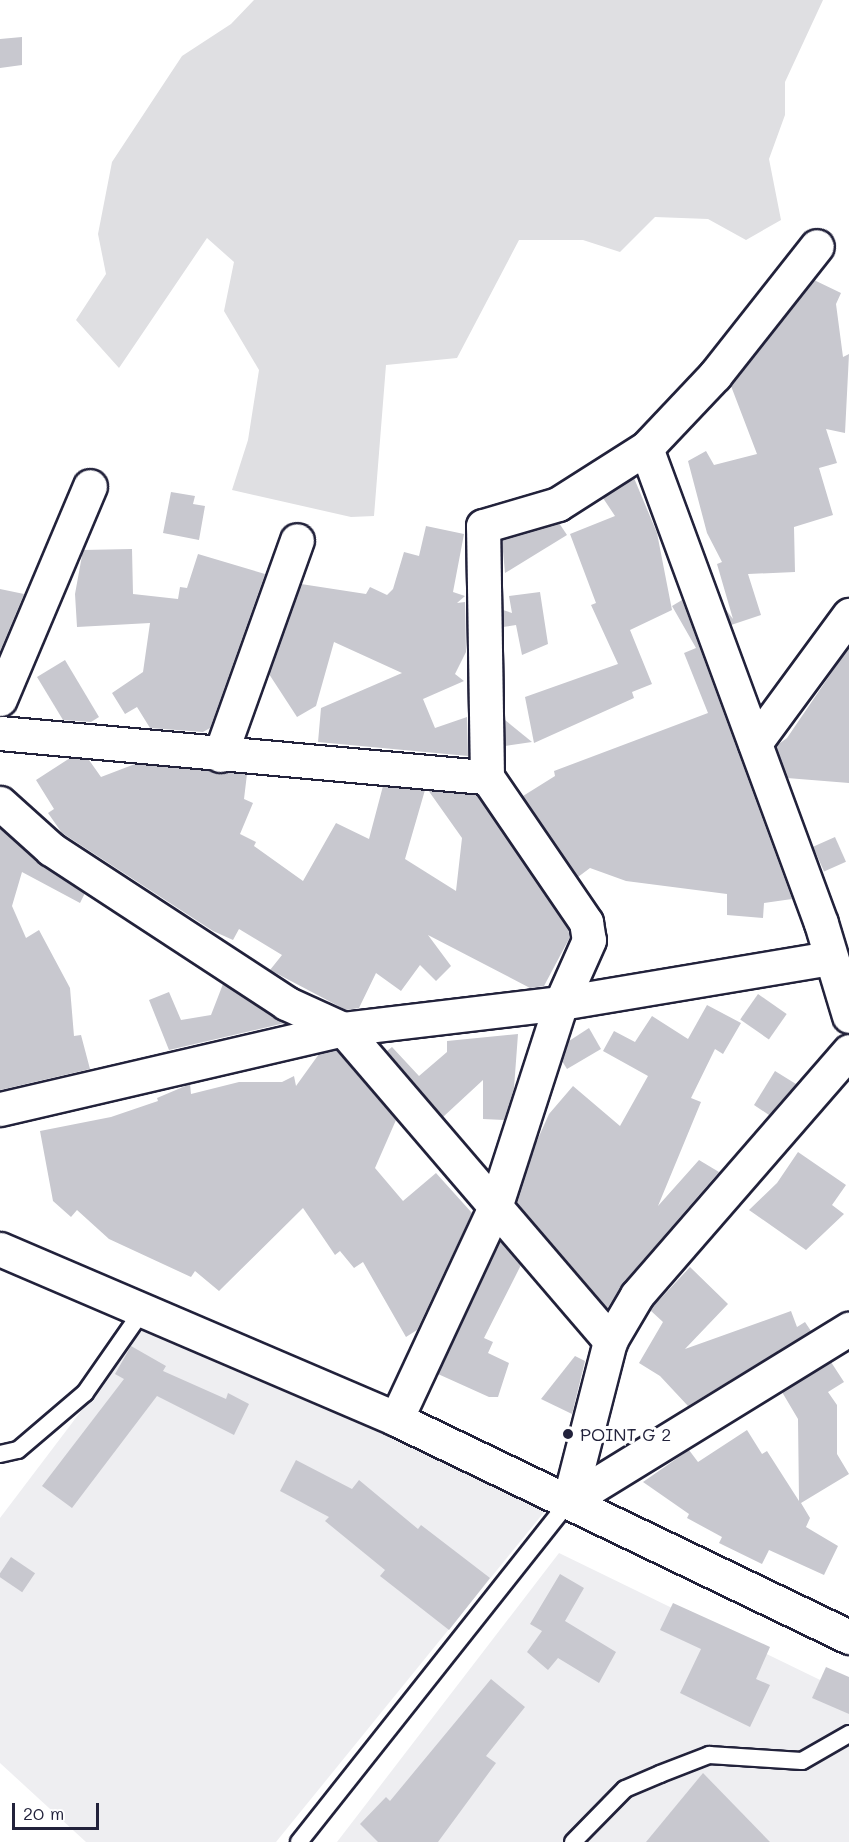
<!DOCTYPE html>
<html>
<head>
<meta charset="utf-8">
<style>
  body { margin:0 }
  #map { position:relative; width:849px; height:1842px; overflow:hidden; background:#fff; font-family:Mali,sans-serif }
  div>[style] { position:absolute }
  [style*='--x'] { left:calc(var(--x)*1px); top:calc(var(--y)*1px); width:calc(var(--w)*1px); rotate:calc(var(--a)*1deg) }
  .built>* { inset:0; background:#eeeef1 }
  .green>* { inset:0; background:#dfdfe2 }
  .building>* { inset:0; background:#c8c8cf; transform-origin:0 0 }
  .roads { filter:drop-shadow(2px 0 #22223b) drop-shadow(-2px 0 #22223b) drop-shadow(0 2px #22223b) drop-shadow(0 -2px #22223b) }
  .service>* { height:16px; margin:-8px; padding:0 8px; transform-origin:8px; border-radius:8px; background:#fff }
  .minor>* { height:33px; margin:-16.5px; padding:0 16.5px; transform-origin:16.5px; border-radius:16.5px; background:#fff }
  .tertiary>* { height:33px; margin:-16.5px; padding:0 16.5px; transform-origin:16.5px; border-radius:16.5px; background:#fff }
  .dots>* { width:16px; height:16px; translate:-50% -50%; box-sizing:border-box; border:3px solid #fff; border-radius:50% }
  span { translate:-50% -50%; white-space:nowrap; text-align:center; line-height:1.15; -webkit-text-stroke:6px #fff; paint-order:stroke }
  .poi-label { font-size:18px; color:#22223b }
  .left { translate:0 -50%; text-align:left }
  .scale { position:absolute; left:12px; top:1803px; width:87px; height:27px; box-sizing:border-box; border:3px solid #22223b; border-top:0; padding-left:8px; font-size:18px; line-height:21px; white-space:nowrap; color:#22223b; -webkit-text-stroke:4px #fff; paint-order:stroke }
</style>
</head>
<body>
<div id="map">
  <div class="built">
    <div style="clip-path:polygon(144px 1328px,549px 1506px,276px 1842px,86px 1842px,0 1763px,0 1518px)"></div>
    <div style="clip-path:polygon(559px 1553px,849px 1694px,849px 1842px,337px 1842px)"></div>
  </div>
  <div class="green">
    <div style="clip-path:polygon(254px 0,823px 0,785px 82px,785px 115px,769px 159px,781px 220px,746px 240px,708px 219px,655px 217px,620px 252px,583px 240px,519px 240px,457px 358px,386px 365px,374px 516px,351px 517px,232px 490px,248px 440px,259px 370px,224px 311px,234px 262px,207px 238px,119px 368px,76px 320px,106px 274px,98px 234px,112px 162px,182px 56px,231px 24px)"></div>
  </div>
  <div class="building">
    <div style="clip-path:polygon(22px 37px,22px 65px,0 68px,0 39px)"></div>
    <div style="clip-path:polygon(814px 280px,841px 293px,836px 304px,843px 357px,849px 354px,845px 433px,826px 429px,837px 463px,819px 468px,833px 515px,794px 527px,795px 572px,748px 574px,761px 615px,731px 625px,724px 607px,733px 619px,717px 564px,722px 562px,707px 533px,688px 461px,706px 451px,714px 465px,757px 454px,731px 386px)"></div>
    <div style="clip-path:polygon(634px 478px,657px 533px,672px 610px,630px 630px,652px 684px,632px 692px,634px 698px,534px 743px,525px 697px,618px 664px,591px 605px,596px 603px,570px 534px,615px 516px,603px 498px)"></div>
    <div style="clip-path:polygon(171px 492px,195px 496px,193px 504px,205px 506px,199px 540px,163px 533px)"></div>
    <div style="clip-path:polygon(559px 523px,567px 535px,505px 573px,502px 540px)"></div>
    <div style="clip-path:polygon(426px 526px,464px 534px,453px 592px,465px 596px,457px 603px,465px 602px,466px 652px,455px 674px,464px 681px,423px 699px,435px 728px,467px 717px,468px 756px,318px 742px,321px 708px,402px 673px,334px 642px,316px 706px,297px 717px,269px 674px,301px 584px,366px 594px,370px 587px,387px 595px,393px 589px,404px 552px,419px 556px)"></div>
    <div style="clip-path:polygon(132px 549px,133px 594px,178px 599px,180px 587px,187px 588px,198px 554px,265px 574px,210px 728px,203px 732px,150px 728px,137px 707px,125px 714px,112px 693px,143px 672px,150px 623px,77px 627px,75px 594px,83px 550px)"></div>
    <div style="clip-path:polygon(0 589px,24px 594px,0 651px)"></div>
    <div style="clip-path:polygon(540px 592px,548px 644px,522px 655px,516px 625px,503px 627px,503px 610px,512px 613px,509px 596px)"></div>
    <div style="clip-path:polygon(682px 600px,792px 899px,764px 903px,763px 918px,727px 915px,727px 894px,626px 881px,590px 868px,578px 877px,523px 796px,555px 776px,554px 771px,708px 713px,684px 653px,696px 648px,672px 606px)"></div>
    <div style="clip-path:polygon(849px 647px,849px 783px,787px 778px,776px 746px,787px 738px)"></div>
    <div style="clip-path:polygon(65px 660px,99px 717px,91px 722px,63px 720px,37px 677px)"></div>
    <div style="clip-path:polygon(505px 720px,532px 742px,505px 746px)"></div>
    <div style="clip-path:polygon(70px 758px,89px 760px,101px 777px,135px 764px,247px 774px,244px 799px,253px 803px,240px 834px,256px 842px,254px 846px,303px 881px,336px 823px,369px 839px,383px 786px,425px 790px,405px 859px,456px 891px,462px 838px,428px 790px,477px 795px,568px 929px,570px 937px,544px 986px,530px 988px,428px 935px,451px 966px,436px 981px,420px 965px,401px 991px,376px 973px,359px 1008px,346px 1010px,270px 970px,282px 955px,239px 929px,233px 940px,213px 931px,62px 833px,48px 813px,54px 809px,36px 780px)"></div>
    <div style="clip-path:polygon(0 828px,41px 865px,85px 893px,80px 903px,22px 872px,12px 906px,26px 938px,39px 930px,70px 988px,74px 1036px,81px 1035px,90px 1069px,0 1090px)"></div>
    <div style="left:835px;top:837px;width:27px;height:24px;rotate:66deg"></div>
    <div style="clip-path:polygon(223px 984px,285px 1023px,169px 1050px,149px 1000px,169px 992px,181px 1020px,211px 1015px)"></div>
    <div style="left:758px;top:994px;width:35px;height:31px;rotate:35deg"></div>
    <div style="clip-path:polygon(707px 1005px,741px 1023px,723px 1054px,715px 1049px,691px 1098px,701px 1102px,658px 1206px,699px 1160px,719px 1172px,623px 1283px,607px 1309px,516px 1203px,536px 1143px,549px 1114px,573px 1086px,620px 1126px,648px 1076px,603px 1051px,614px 1031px,635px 1042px,652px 1016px,688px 1039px)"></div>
    <div style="clip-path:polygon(589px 1028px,601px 1049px,567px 1069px,562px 1061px,569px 1041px)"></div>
    <div style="clip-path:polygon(518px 1034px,514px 1088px,504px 1120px,483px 1119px,483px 1080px,443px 1117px,387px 1051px,392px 1047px,419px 1076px,447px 1052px,447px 1041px)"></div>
    <div style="clip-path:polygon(336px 1050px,396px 1120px,375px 1168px,403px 1201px,436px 1173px,472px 1213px,417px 1330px,406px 1337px,363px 1262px,354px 1268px,340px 1251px,335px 1255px,303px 1208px,219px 1291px,195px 1271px,191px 1277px,109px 1239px,77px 1210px,71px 1217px,53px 1201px,40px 1131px,111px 1117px,158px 1101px,157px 1098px,190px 1084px,191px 1094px,239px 1082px,282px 1082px,294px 1076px,296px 1086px,319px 1054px)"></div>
    <div style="clip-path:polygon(775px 1071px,796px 1084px,769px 1115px,754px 1105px)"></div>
    <div style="clip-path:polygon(798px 1152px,846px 1185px,832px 1205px,844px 1214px,806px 1250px,749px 1210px,777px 1183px)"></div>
    <div style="clip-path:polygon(500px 1241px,521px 1265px,484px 1338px,493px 1342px,488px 1353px,509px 1363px,498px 1397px,489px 1397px,438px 1374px)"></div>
    <div style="clip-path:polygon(690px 1267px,728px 1304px,685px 1349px,791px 1311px,797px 1327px,805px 1322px,811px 1331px,688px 1406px,660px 1376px,639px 1363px,663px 1322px,650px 1310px)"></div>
    <div style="clip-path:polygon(131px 1346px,166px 1366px,163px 1371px,226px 1399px,228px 1393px,249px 1404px,234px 1435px,157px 1396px,72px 1508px,42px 1486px,124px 1379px,115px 1374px)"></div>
    <div style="clip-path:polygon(575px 1356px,585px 1361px,572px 1414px,541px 1399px)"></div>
    <div style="clip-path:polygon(831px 1362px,844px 1382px,828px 1392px,837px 1405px,837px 1454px,849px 1474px,801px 1503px,810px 1518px,806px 1527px,838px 1546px,824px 1575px,769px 1550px,762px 1564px,719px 1543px,722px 1537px,687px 1518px,689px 1514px,643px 1482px,689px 1450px,698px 1462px,747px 1430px,762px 1454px,767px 1451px,799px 1501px,798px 1419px,782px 1392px)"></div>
    <div style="clip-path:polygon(296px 1460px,352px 1489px,359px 1480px,418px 1529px,421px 1525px,490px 1578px,449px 1630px,380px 1576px,385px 1570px,325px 1521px,329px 1517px,280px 1491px)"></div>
    <div style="left:11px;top:1557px;width:29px;height:23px;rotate:34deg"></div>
    <div style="clip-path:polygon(560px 1574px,584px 1588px,565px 1621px,616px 1652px,599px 1683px,558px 1658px,548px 1670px,527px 1652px,542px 1631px,530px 1624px)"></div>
    <div style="clip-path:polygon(673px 1603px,770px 1647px,756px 1679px,770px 1685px,750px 1727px,680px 1693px,701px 1649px,660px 1630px)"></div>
    <div style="clip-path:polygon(826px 1667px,849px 1677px,849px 1714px,812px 1698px)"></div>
    <div style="clip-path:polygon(491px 1679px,525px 1707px,486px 1756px,496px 1763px,438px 1842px,378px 1842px,360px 1824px,386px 1797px,390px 1801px)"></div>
    <div style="clip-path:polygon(703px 1773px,770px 1842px,646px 1842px)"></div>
  </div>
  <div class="roads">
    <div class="service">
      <div style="--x:0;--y:1454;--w:18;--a:-13"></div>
      <div style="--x:18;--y:1450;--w:88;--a:-40.4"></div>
      <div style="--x:85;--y:1393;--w:101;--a:-55.1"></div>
      <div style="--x:299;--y:1842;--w:435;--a:-51.6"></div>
      <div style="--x:573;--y:1842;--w:74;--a:-45.5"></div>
      <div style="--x:625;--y:1789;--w:38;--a:-23"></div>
      <div style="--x:660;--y:1774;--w:53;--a:-21.2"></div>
      <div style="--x:709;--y:1755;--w:93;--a:3.7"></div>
      <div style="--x:802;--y:1761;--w:54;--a:-29.9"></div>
    </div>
    <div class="minor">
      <div style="--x:646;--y:448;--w:506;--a:69.78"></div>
      <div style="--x:821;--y:923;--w:97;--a:73.2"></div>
      <div style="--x:0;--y:699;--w:231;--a:-67.1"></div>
      <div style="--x:0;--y:733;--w:489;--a:5.2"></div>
      <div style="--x:487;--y:777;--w:176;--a:55.7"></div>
      <div style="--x:586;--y:922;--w:18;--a:81"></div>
      <div style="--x:589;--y:940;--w:69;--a:114"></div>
      <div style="--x:561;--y:1003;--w:214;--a:107.9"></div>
      <div style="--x:495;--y:1207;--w:234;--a:115"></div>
      <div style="--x:755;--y:743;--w:159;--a:-53.7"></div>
      <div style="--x:220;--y:755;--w:228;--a:-70.3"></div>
      <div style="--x:487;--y:777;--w:251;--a:-90.9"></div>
      <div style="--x:483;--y:526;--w:78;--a:-16.3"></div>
      <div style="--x:558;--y:504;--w:104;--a:-32.5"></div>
      <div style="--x:646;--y:448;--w:100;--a:-46.6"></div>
      <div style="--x:715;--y:375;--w:164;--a:-51.7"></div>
      <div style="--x:0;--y:803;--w:69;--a:42"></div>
      <div style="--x:51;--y:849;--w:281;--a:33.2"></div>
      <div style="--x:286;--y:1003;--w:63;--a:24.5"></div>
      <div style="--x:343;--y:1029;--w:411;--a:49.4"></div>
      <div style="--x:0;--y:1109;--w:352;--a:-13.1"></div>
      <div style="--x:343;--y:1029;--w:220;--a:-6.8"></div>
      <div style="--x:561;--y:1003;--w:272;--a:-9.5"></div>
      <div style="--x:569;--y:1501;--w:165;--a:-75.6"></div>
      <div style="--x:610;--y:1341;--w:53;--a:-59.6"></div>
      <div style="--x:637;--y:1295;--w:323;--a:-49"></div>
      <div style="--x:569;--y:1501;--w:329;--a:-31.6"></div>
    </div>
    <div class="tertiary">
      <div style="--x:0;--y:1249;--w:431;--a:23.2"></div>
      <div style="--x:396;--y:1419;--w:503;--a:25.7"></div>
    </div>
  </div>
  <div class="dots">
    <div style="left:568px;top:1434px;background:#22223b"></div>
  </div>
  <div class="poi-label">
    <span class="left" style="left:580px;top:1434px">POINT G 2</span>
  </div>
  <div class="scale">20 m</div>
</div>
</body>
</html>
